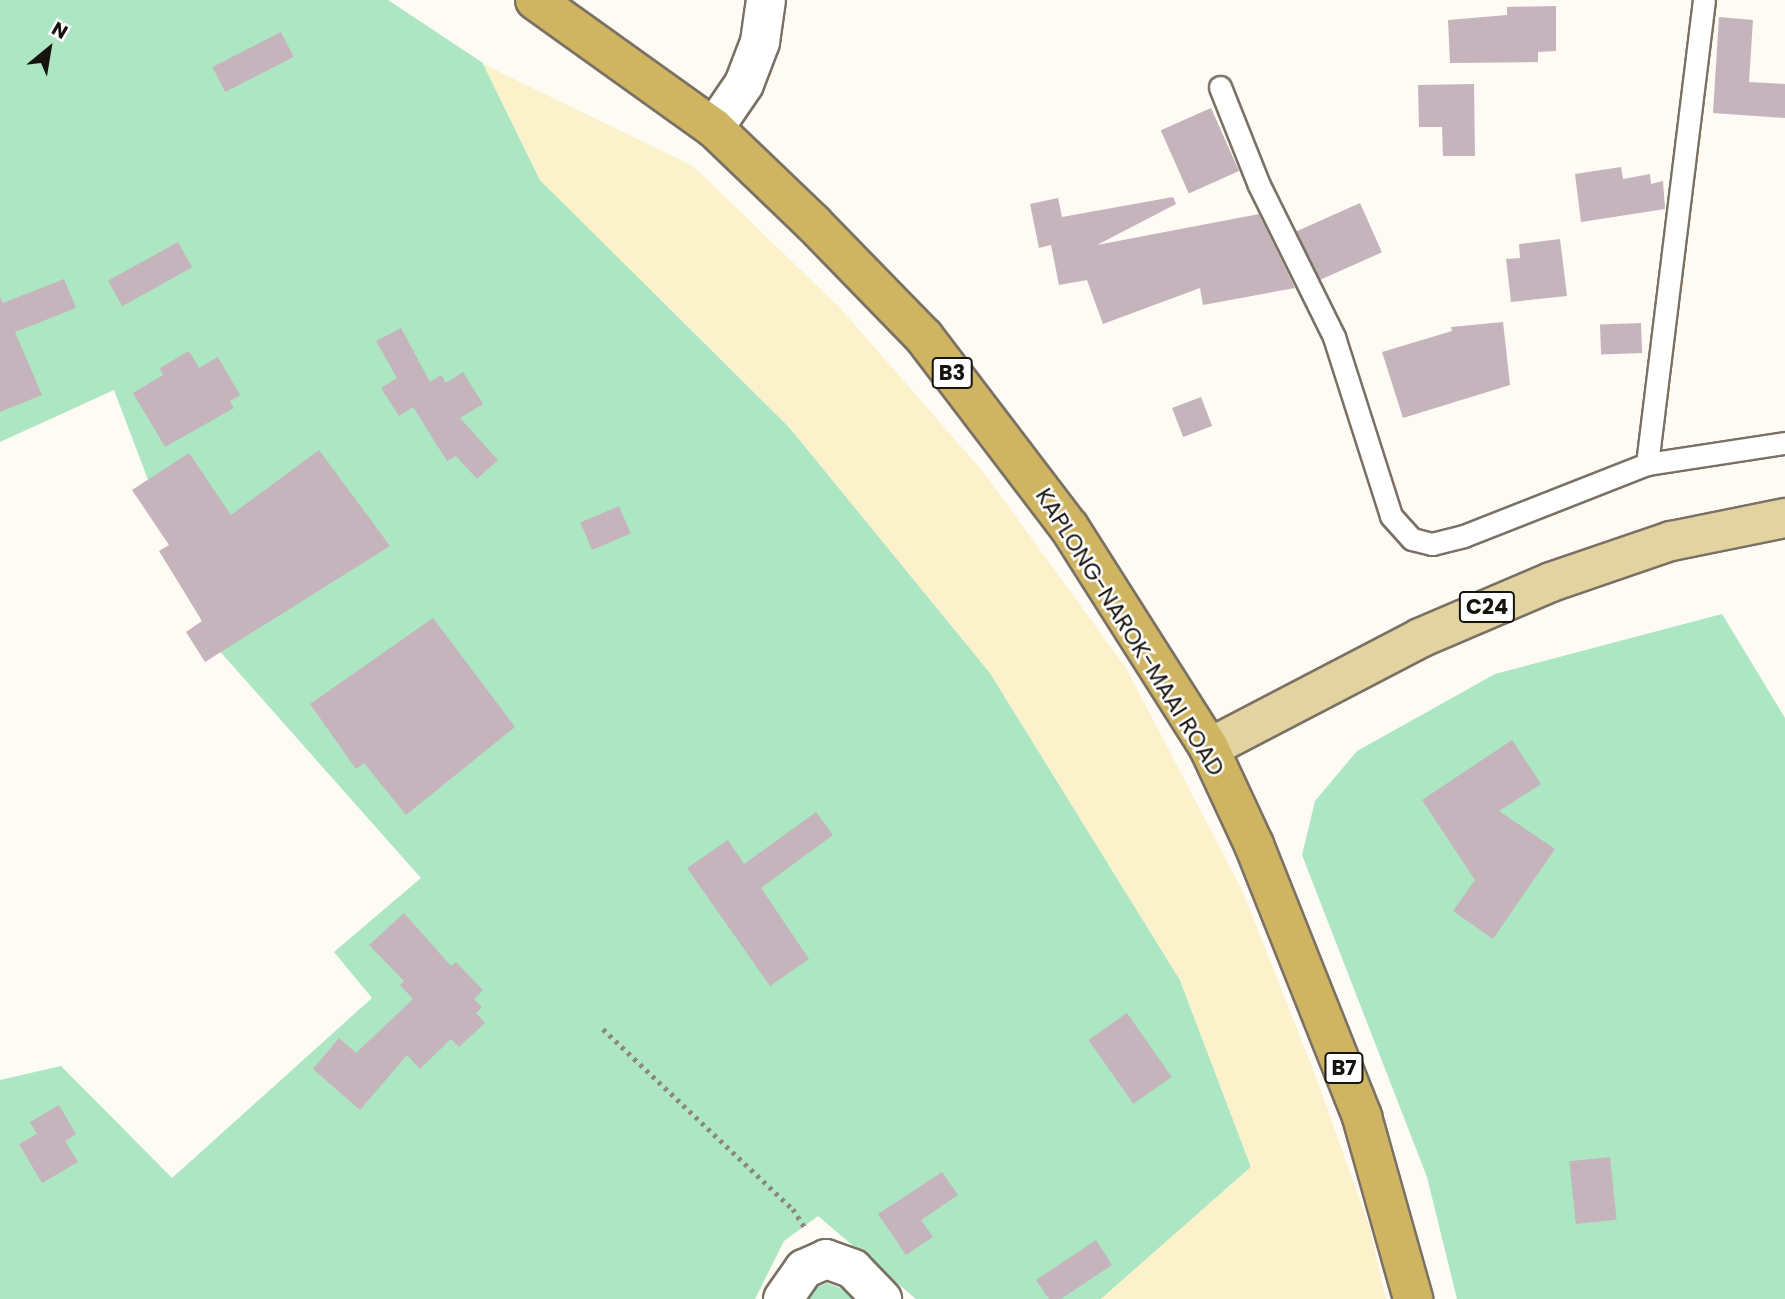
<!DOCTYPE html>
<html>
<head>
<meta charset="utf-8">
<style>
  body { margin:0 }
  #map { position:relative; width:1785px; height:1299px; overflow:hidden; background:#fefaf4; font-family:Poppins,sans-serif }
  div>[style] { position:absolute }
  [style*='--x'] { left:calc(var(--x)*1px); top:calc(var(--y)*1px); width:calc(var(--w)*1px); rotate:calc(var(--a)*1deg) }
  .green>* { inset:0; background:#ace6c2 }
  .sand>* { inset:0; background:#fbf1cb }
  .building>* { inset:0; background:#c6b4bc; transform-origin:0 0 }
  .path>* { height:4.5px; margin-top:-2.25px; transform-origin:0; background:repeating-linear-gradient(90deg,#8c8882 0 3.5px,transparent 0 8.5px) }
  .roads { filter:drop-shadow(2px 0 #7a7164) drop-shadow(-2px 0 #7a7164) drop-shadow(0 2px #7a7164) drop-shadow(0 -2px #7a7164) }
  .lane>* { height:21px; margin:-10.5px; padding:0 10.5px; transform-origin:10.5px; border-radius:10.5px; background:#fff }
  .street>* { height:38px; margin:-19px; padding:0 19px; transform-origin:19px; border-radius:19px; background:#fff }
  .primary>* { height:38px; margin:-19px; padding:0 19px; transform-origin:19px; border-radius:19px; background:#e2d3a0 }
  .highway>* { height:38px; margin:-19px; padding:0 19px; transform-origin:19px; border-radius:19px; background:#cfb561 }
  span { translate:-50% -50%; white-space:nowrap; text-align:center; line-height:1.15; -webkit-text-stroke:5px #fff; paint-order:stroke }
  .shield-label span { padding:2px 5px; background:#fff; border:2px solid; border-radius:5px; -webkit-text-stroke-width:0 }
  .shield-label { font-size:21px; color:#17130e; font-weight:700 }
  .street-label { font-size:23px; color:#17130e }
  .north { position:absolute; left:14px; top:14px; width:70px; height:70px; -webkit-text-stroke:5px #fff; paint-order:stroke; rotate:30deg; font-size:19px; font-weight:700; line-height:28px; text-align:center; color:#17130e }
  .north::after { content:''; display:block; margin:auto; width:24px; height:32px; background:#17130e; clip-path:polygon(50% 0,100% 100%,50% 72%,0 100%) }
</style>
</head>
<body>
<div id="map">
  <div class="green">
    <div style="clip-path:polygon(0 0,388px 0,483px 63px,540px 180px,789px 427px,990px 673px,1180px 980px,1251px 1167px,1101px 1299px,916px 1299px,818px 1216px,784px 1241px,755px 1299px,0 1299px,0 1080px,61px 1066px,172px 1178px,372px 998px,334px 952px,421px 878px,208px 638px,114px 390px,0 442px)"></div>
    <div style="clip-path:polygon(1722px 614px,1785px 718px,1785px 1299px,1457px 1299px,1427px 1177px,1302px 855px,1315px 801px,1357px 751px,1495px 674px)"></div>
    <div style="clip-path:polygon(827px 1283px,853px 1293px,858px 1299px,803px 1299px,808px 1291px)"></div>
  </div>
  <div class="sand">
    <div style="clip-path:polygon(483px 64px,693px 166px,841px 309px,984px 473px,1126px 668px,1242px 890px,1314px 1072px,1369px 1225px,1386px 1299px,1101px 1299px,1251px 1167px,1180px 980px,990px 673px,789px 427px,540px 180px)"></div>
  </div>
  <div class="building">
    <div style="clip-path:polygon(1556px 6px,1556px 51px,1538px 52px,1538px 62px,1450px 63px,1448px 20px,1507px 15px,1507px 7px)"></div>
    <div style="clip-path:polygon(1719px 17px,1753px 20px,1749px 82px,1785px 84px,1785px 118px,1713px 113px)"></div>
    <div style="left:281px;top:32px;width:28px;height:77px;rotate:63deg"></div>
    <div style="clip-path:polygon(1474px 84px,1475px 156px,1443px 156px,1442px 127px,1419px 127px,1418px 85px)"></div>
    <div style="left:1211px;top:108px;width:69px;height:55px;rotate:66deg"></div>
    <div style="clip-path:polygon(1621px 167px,1623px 179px,1650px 174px,1651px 184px,1663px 181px,1665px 209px,1581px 222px,1575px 174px)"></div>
    <div style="clip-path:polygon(1173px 197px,1176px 204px,1097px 245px,1259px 214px,1295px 288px,1203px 305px,1200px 288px,1103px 324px,1087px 280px,1059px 285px,1051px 245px,1039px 248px,1030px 204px,1058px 198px,1062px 217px)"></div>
    <div style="left:1360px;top:203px;width:54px;height:70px;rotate:66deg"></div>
    <div style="clip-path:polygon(1560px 239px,1567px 296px,1511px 302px,1506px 259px,1520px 258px,1519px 244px)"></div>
    <div style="left:178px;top:242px;width:29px;height:80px;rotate:61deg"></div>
    <div style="clip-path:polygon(64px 279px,76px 308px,15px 332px,42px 395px,0 412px,0 297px,3px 303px)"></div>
    <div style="clip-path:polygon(1503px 322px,1510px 385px,1403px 418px,1382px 352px,1452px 331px,1451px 327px)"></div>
    <div style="left:1641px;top:323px;width:30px;height:41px;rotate:88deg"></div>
    <div style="clip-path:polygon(401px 328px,430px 382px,441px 375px,446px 383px,463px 372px,483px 404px,460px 418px,498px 460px,477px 479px,456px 456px,447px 461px,413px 407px,399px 416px,381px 388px,397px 378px,376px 341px)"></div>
    <div style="clip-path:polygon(189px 351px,199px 368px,218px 357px,240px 395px,230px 401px,234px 408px,165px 447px,133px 393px,163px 375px,160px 368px)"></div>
    <div style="left:1201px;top:397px;width:31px;height:31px;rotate:69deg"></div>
    <div style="clip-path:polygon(319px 450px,390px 546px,205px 662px,186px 632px,202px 621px,159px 551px,169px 545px,132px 490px,189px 453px,231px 515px)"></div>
    <div style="left:619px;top:506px;width:30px;height:42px;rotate:67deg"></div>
    <div style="clip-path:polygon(433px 618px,515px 727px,406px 815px,364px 763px,356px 769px,310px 704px)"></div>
    <div style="clip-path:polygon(1512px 740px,1541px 784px,1499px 811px,1555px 849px,1493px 939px,1453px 911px,1475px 880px,1422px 800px)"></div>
    <div style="clip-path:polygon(816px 812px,833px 835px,761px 888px,809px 959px,770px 986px,687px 868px,728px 840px,744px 864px)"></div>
    <div style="clip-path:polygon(404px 913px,451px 966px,456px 962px,483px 990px,474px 999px,482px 1007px,476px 1013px,485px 1023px,459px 1047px,451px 1039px,420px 1069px,407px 1055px,360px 1110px,313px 1069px,339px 1038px,356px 1053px,413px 999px,400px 985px,404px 981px,369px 945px)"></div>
    <div style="left:1127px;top:1013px;width:78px;height:47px;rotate:55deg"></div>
    <div style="clip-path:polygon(59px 1105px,76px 1134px,65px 1141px,78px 1162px,42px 1183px,19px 1144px,37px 1134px,30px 1122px)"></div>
    <div style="left:1610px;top:1157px;width:63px;height:41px;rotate:84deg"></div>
    <div style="clip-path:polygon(942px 1172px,958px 1195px,921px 1220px,933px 1237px,906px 1255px,878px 1214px)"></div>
    <div style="clip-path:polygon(1096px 1240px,1112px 1265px,1061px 1299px,1049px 1299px,1036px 1280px)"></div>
  </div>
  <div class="path">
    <div style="--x:603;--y:1029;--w:262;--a:43.5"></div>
    <div style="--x:793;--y:1209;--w:24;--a:57"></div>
  </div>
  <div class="roads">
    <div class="lane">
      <div style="--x:1220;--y:87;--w:105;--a:68.3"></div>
      <div style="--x:1259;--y:185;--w:169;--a:63.7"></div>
      <div style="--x:1334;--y:337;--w:188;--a:72.3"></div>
      <div style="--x:1391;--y:516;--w:31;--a:48"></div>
      <div style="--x:1412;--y:539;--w:21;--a:14"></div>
      <div style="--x:1432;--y:544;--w:33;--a:-14"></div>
      <div style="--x:1464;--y:536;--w:197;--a:-21.5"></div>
      <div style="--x:1647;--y:464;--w:140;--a:-8.7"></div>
      <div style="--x:1647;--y:464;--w:467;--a:-83"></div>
    </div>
    <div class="street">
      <div style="--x:714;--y:128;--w:53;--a:-55.7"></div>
      <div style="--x:744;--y:84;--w:45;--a:-69.1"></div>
      <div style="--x:760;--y:42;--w:42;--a:-81.9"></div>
      <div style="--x:783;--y:1299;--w:37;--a:-55"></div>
      <div style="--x:804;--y:1269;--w:24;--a:-24"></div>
      <div style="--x:826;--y:1259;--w:29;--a:20"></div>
      <div style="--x:853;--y:1269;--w:42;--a:46"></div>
    </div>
    <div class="primary">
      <div style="--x:1209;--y:748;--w:238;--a:-27.5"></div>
      <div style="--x:1420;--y:638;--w:142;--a:-23.1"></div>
      <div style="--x:1551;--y:582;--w:127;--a:-18.9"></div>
      <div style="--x:1671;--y:541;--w:116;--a:-11.4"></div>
    </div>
    <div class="highway">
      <div style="--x:535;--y:0;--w:220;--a:35.6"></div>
      <div style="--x:714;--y:128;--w:137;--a:43.8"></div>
      <div style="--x:813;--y:223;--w:159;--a:45.8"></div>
      <div style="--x:924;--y:337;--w:239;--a:52.7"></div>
      <div style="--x:1069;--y:527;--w:262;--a:57.6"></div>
      <div style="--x:1209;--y:748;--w:107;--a:65.1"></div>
      <div style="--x:1254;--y:845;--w:293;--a:68.3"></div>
      <div style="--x:1362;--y:1117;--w:189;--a:74.3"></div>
    </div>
  </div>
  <div class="shield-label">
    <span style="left:952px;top:373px">B3</span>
    <span style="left:1487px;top:607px">C24</span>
    <span style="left:1344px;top:1068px">B7</span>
  </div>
  <div class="street-label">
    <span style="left:1130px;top:632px;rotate:58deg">KAPLONG-NAROK-MAAI ROAD</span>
  </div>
  <div class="north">N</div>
</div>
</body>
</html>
